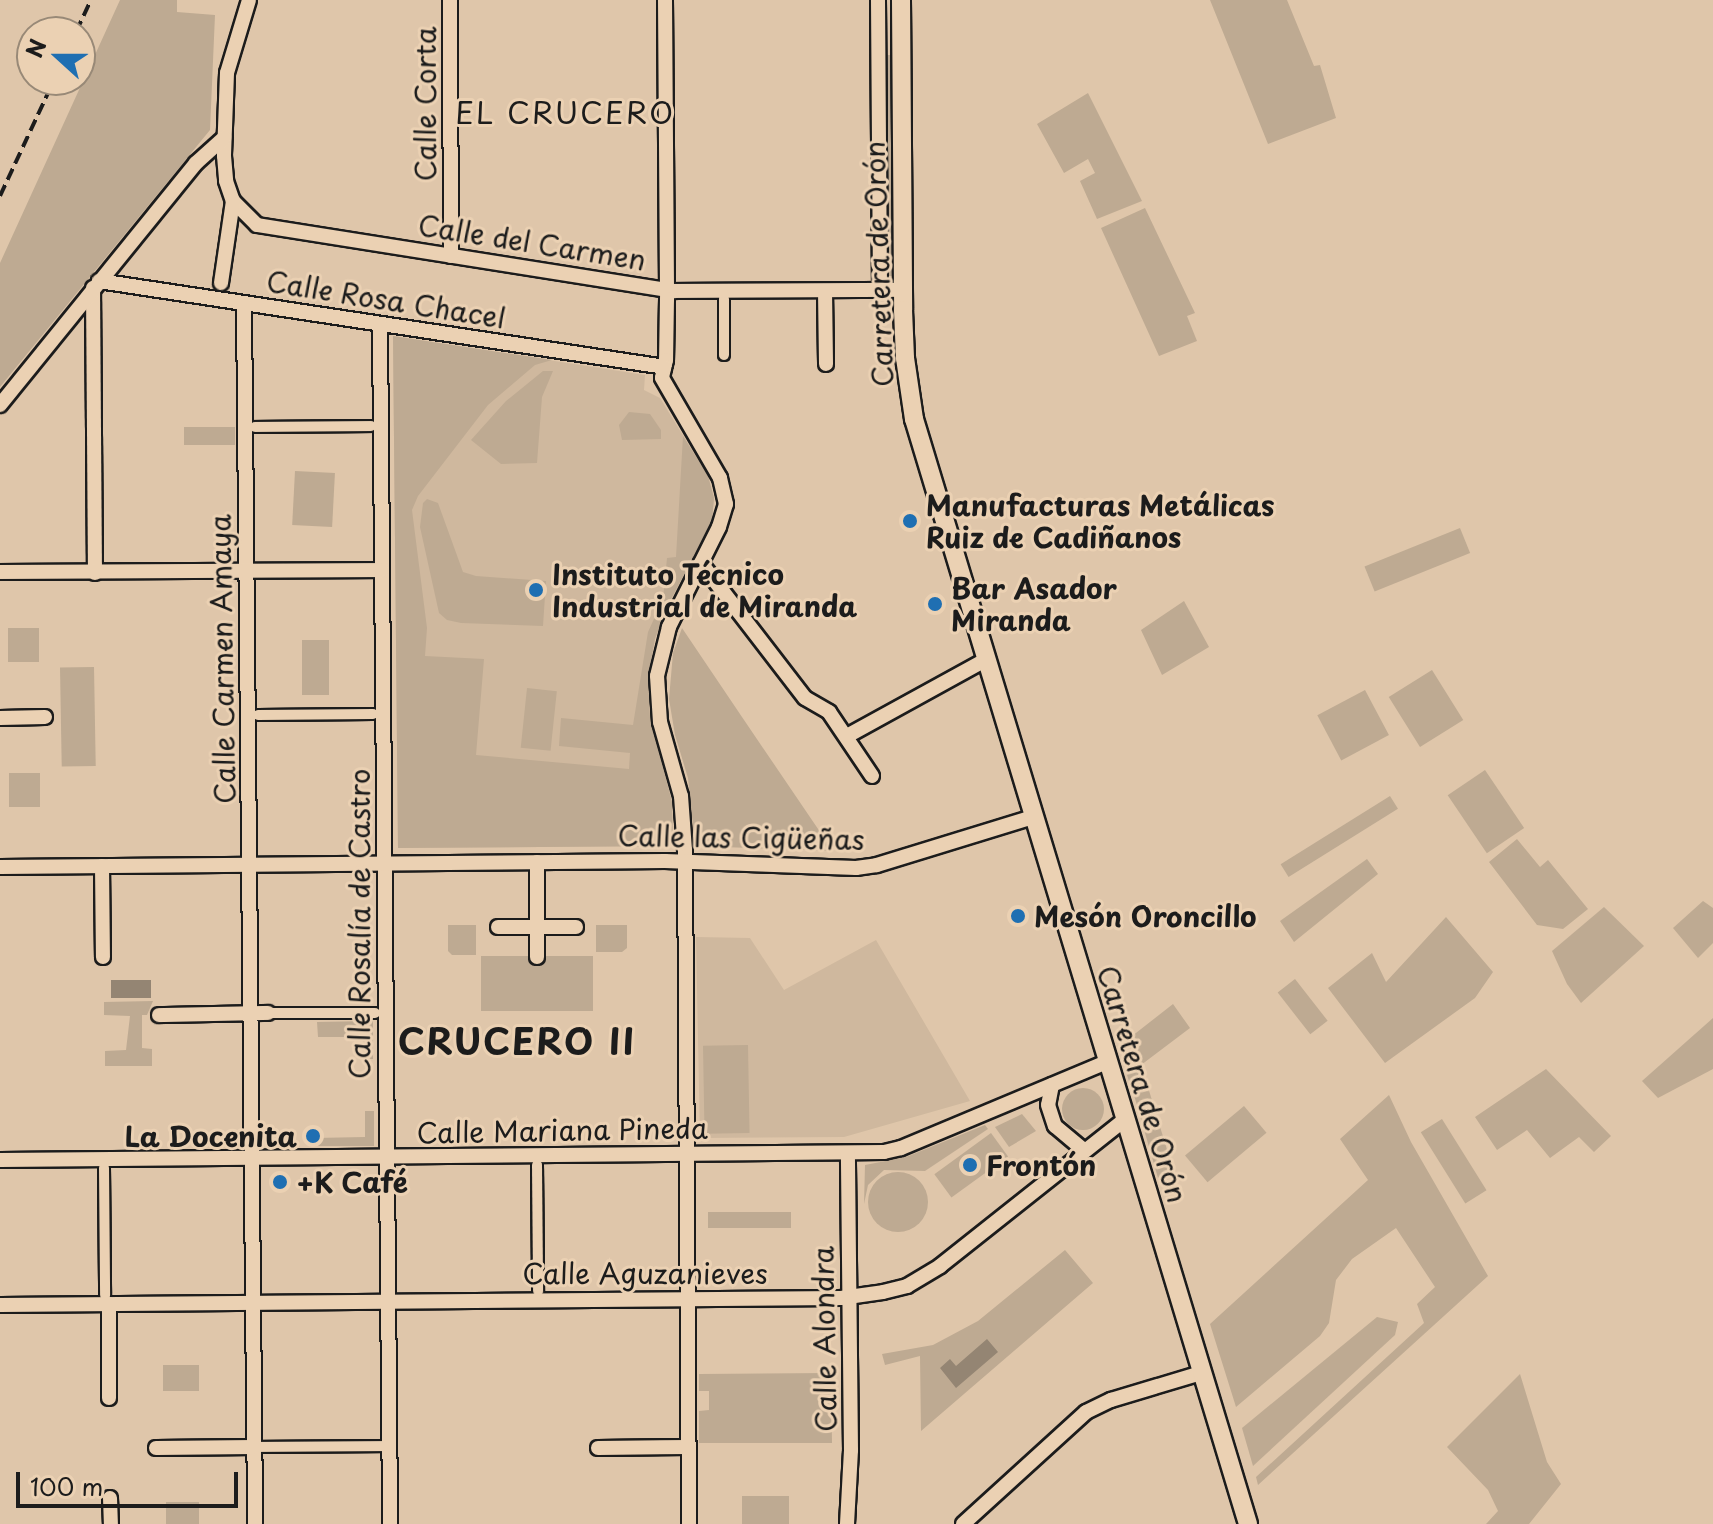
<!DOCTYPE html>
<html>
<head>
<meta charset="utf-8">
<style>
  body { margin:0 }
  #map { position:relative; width:1713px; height:1524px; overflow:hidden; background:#dfc6aa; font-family:"Playpen Sans",sans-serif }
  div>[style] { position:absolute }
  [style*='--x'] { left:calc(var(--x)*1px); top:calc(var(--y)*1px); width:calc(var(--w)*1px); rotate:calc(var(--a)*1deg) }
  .built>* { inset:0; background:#cfb89e }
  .green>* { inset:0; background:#beaa92; transform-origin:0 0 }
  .round { border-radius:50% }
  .water>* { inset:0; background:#948573; transform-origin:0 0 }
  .roads { filter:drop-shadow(2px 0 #1c1c1c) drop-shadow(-2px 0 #1c1c1c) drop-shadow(0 2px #1c1c1c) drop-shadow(0 -2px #1c1c1c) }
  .pedestrian>* { height:10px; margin:-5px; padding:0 5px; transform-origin:5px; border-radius:5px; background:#ebd1b3 }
  .minor>* { height:14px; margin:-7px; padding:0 7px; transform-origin:7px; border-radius:7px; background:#ebd1b3 }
  .tertiary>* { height:18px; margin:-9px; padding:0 9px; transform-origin:9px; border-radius:9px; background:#ebd1b3 }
  .rail>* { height:4px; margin-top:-2px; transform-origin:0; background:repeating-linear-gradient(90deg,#1c1c1c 0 12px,transparent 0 18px) }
  .dots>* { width:22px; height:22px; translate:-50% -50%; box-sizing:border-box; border:4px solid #ebd1b3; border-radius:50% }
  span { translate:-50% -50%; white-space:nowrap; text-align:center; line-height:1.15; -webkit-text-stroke:6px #ebd1b3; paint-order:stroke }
  .street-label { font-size:28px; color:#1c1c1c }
  .poi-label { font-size:28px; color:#1c1c1c; font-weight:700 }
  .left { translate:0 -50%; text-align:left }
  .right { translate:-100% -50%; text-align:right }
  .neighbourhood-label { font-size:30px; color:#1c1c1c; letter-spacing:2px }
  .district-label { font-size:36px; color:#1c1c1c; font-weight:700; letter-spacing:2px }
  .north { position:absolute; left:16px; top:16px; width:80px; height:80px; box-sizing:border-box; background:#ebd1b3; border:2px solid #988977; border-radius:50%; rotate:291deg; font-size:22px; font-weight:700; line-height:32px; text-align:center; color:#1c1c1c }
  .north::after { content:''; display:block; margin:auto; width:28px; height:36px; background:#1f6fb2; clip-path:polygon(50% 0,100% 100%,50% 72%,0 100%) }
  .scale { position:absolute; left:16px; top:1472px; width:222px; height:36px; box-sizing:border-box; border:4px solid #1c1c1c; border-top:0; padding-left:10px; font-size:24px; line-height:28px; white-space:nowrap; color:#1c1c1c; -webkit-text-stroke:6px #ebd1b3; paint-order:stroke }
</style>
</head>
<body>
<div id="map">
  <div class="built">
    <div style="clip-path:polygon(393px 336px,645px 375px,644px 390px,660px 398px,708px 476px,714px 498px,712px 520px,665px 611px,655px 639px,648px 676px,650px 718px,672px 802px,673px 846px,398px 848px)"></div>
    <div style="clip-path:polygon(696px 937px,750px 938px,784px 990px,876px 940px,970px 1101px,844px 1137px,700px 1138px)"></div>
  </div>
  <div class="green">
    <div style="clip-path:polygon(120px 0,177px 0,177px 12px,215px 15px,210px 130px,0 387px,0 263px)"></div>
    <div style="clip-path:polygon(1210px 0,1287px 0,1314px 66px,1320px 65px,1336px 118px,1268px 144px)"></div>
    <div style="left:885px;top:55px;width:7px;height:221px"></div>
    <div style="clip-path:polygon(1088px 93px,1142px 201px,1097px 219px,1080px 181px,1095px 173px,1088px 159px,1064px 173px,1037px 124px)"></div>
    <div style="clip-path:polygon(1145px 208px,1195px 313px,1187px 316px,1197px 341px,1159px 356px,1101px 228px)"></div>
    <div style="clip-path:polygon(393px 336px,552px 360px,535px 365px,488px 405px,418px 496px,412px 510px,427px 628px,425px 656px,484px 659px,476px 755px,629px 769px,630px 753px,559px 746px,561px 718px,633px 725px,648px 632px,663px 599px,667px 558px,676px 557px,683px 436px,708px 476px,714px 498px,712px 520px,665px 611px,655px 639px,648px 676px,650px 718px,672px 802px,673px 846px,398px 848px)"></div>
    <div style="clip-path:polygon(543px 371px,553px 371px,542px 397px,537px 463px,501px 464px,471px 440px,506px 401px)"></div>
    <div style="clip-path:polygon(629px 412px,650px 414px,661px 430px,661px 439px,622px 440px,619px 425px)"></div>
    <div style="left:235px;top:427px;width:18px;height:51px;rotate:90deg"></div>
    <div style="left:295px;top:471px;width:40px;height:54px;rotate:3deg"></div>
    <div style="clip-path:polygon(427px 499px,438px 503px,463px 572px,476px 576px,546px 581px,543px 626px,461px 623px,447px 620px,439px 613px,420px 527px,423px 503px)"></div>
    <div style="left:1460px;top:528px;width:27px;height:103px;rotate:68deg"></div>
    <div style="clip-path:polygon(1184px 601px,1209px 647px,1162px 675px,1141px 630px)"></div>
    <div style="left:8px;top:628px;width:31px;height:34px"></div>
    <div style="clip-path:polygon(682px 628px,742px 717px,833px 851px,695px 846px,688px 778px,675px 735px,669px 699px,673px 653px)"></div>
    <div style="left:302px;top:640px;width:27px;height:55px"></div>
    <div style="left:94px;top:667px;width:99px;height:34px;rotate:89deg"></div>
    <div style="left:1432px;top:670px;width:59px;height:51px;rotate:58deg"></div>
    <div style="left:527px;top:688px;width:30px;height:60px;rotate:6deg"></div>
    <div style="left:1365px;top:690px;width:51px;height:54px;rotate:62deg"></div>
    <div style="left:1485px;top:770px;width:70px;height:45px;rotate:56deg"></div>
    <div style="left:40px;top:773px;width:34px;height:31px;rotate:90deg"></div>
    <div style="left:1390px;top:796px;width:15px;height:129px;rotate:58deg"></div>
    <div style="clip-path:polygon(1517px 839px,1540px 867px,1548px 860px,1588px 909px,1563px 929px,1537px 925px,1489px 862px)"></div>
    <div style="clip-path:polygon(1367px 859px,1378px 874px,1294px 942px,1280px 921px)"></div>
    <div style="clip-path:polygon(1703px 901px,1713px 908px,1713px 943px,1698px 958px,1673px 928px)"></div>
    <div style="clip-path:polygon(1604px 907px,1644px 946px,1581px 1003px,1567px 984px,1552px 951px)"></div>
    <div style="clip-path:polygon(1446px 917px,1493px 972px,1475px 998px,1385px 1063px,1328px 988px,1372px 953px,1386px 982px)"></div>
    <div style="clip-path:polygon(448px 925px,476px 925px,476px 955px,452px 955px,448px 951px)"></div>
    <div style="clip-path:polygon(596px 925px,627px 925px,627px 948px,622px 952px,596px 952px)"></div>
    <div style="left:593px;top:956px;width:55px;height:112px;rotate:90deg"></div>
    <div style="left:1295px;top:979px;width:53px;height:22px;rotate:52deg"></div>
    <div style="clip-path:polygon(153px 1001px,147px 1015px,142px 1015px,142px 1048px,152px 1049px,152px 1066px,105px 1066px,105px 1051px,126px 1050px,130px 1016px,104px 1015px,104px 1002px)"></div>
    <div style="clip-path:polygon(1173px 1004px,1190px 1028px,1141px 1065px,1143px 1073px,1130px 1084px,1127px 1075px,1141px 1065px,1127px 1040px)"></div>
    <div style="clip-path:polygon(1713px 1018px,1713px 1069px,1658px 1098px,1642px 1081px)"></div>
    <div style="clip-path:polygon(373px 1021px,373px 1059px,364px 1059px,363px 1037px,318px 1037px,317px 1022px)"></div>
    <div style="left:748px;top:1045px;width:88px;height:45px;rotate:89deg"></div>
    <div style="clip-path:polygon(1546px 1069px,1611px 1136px,1594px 1152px,1579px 1137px,1550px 1158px,1527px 1130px,1497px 1150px,1475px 1117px)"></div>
    <div style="clip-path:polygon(1147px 1084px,1172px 1166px,1158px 1178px,1134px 1095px)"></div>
    <div class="round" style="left:1062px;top:1088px;width:42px;height:42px"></div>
    <div style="clip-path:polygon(1389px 1095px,1411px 1142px,1488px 1276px,1258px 1485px,1256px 1477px,1424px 1323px,1417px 1304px,1435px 1287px,1396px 1228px,1352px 1259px,1336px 1280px,1329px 1323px,1320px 1336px,1236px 1407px,1210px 1324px,1368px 1180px,1340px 1139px)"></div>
    <div style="left:1244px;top:1106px;width:35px;height:77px;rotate:50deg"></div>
    <div style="clip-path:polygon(365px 1111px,374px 1111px,374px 1146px,315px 1146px,315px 1138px,365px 1137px)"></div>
    <div style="clip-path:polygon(1022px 1114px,1036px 1131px,1009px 1147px,995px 1127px)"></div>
    <div style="left:1442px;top:1119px;width:84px;height:25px;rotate:58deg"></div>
    <div style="clip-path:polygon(985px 1125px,988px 1129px,925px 1171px,884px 1170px,868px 1185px,864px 1204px,865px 1165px,906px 1157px)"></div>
    <div style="left:991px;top:1133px;width:29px;height:70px;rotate:54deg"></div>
    <div class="round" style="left:868px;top:1172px;width:60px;height:60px"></div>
    <div style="left:708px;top:1212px;width:83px;height:16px"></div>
    <div style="clip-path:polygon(1065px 1250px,1093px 1283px,921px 1431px,920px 1356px,885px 1365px,882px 1354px,933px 1345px,978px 1321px)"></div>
    <div style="clip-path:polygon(1377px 1317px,1398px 1322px,1395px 1335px,1253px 1466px,1242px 1428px)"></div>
    <div style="left:163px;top:1365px;width:36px;height:26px"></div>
    <div style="clip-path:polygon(831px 1373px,832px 1443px,699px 1443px,699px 1411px,709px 1410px,709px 1391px,699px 1391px,699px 1374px)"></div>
    <div style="clip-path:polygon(1520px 1374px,1547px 1462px,1561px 1484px,1529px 1524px,1486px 1524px,1498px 1511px,1488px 1490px,1447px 1447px)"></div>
    <div style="left:742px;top:1496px;width:47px;height:28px"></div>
    <div style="left:199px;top:1502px;width:22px;height:33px;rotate:90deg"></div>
  </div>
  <div class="water">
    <div style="left:151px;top:980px;width:18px;height:40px;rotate:90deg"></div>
    <div style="clip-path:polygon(987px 1339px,998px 1352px,956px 1388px,940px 1368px,950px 1359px,956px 1366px)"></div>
  </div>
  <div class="roads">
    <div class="pedestrian">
      <div style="--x:724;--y:355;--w:56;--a:-90"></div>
      <div style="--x:255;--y:427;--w:116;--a:-0.5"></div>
      <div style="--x:258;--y:715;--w:115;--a:-0.5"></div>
      <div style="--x:268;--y:1013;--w:107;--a:0"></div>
      <div style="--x:537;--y:1165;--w:126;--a:89.5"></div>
      <div style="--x:104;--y:1168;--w:127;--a:89.5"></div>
      <div style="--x:254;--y:1447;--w:135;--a:-0.4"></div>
    </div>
    <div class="minor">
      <div style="--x:249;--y:0;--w:76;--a:106.8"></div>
      <div style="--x:227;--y:73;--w:83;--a:92.1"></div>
      <div style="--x:224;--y:156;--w:25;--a:85"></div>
      <div style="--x:226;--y:181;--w:21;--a:71"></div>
      <div style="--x:233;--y:201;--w:34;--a:45"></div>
      <div style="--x:257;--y:225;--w:422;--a:9"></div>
      <div style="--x:674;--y:291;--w:229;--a:-0.3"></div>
      <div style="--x:450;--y:0;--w:256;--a:89.8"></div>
      <div style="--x:665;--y:0;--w:299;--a:89.6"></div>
      <div style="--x:667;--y:299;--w:61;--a:90.9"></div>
      <div style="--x:666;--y:360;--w:18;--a:103"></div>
      <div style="--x:662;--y:378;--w:116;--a:59.9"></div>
      <div style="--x:720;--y:478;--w:27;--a:77"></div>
      <div style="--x:726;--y:504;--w:24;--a:107"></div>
      <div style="--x:719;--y:527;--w:112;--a:116.6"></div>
      <div style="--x:669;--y:627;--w:50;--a:103.8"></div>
      <div style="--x:657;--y:676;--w:46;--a:86.3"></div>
      <div style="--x:660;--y:722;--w:77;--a:74.2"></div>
      <div style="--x:681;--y:796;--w:54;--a:85.8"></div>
      <div style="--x:685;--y:850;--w:674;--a:89.66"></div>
      <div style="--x:878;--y:0;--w:290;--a:89.6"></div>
      <div style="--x:99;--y:281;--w:572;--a:8.64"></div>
      <div style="--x:221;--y:283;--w:83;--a:-81.7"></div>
      <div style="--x:93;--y:288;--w:285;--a:89.6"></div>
      <div style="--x:825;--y:291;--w:73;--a:89.2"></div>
      <div style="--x:244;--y:303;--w:1221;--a:89.48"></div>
      <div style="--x:380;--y:324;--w:1200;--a:89.52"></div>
      <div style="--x:0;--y:405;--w:311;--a:-51"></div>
      <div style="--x:196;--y:163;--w:38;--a:-42"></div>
      <div style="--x:701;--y:563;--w:170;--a:52.4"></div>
      <div style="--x:805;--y:698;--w:28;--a:30"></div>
      <div style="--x:829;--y:712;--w:77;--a:56.1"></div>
      <div style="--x:0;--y:572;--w:382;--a:-0.3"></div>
      <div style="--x:0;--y:718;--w:45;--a:-1.3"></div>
      <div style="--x:847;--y:736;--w:158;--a:-28.8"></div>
      <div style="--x:102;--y:866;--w:91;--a:89.4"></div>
      <div style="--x:0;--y:867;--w:665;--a:-0.52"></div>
      <div style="--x:665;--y:861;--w:191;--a:2.1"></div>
      <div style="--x:856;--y:868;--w:21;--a:-8"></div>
      <div style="--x:877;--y:865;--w:163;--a:-17.1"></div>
      <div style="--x:498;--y:927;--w:78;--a:0"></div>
      <div style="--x:537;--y:957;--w:95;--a:-90"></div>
      <div style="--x:159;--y:1015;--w:109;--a:-1.1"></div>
      <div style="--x:1052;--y:1085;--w:20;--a:101"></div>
      <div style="--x:1048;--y:1105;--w:22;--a:72"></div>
      <div style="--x:1055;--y:1126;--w:38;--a:40"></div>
      <div style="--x:0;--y:1160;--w:884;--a:-0.52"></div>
      <div style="--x:884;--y:1152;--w:17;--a:-13"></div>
      <div style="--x:901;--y:1148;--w:223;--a:-22.7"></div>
      <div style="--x:109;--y:1304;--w:94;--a:90"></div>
      <div style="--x:0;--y:1305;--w:841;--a:-0.48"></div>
      <div style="--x:841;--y:1298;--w:42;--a:-8.1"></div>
      <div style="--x:883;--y:1292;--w:25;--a:-14"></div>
      <div style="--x:907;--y:1286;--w:39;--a:-31"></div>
      <div style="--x:940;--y:1266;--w:235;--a:-38.4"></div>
      <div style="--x:156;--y:1448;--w:98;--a:-0.6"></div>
      <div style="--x:598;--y:1448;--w:91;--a:-0.6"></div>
      <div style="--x:110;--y:1498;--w:26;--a:88"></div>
      <div style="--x:847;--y:1524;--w:74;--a:-86.9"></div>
      <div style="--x:851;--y:1450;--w:296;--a:-90.6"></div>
      <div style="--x:963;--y:1524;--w:166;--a:-42.3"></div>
      <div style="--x:1086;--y:1412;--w:28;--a:-26"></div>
      <div style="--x:1111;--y:1400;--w:94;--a:-16.7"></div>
    </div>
    <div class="tertiary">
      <div style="--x:901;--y:0;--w:310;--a:89.6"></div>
      <div style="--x:903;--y:310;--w:48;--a:87.6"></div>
      <div style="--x:905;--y:358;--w:62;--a:81.6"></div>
      <div style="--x:914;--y:419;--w:1154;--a:73.18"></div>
    </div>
  </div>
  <div class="rail">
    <div style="--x:76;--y:32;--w:35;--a:-65"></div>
    <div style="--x:0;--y:196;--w:128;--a:-65"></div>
  </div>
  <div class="dots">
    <div style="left:910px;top:521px;background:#1f6fb2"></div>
    <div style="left:536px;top:590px;background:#1f6fb2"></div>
    <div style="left:935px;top:604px;background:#1f6fb2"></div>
    <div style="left:1018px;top:916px;background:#1f6fb2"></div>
    <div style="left:313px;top:1136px;background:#1f6fb2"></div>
    <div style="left:970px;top:1165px;background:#1f6fb2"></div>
    <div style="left:280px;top:1182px;background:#1f6fb2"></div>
  </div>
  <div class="street-label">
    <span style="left:425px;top:104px;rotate:-90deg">Calle Corta</span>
    <span style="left:532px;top:242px;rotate:9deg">Calle del Carmen</span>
    <span style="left:878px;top:264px;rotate:-92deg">Carretera de Orón</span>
    <span style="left:386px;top:299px;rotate:9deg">Calle Rosa Chacel</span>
    <span style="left:222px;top:659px;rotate:-91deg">Calle Carmen Amaya</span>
    <span style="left:741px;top:837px;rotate:1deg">Calle las Cigüeñas</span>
    <span style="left:359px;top:924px;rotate:-90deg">Calle Rosalía de Castro</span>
    <span style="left:1143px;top:1084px;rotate:73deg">Carretera de Orón</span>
    <span style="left:562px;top:1130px;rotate:-1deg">Calle Mariana Pineda</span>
    <span style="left:645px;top:1273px">Calle Aguzanieves</span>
    <span style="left:824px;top:1339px;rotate:-91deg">Calle Alondra</span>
  </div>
  <div class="poi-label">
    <span class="left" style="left:926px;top:521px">Manufacturas Metálicas<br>Ruiz de Cadiñanos</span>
    <span class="left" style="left:552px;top:590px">Instituto Técnico<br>Industrial de Miranda</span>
    <span class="left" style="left:951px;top:604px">Bar Asador<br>Miranda</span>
    <span class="left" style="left:1034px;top:916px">Mesón Oroncillo</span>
    <span class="right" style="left:297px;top:1136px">La Docenita</span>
    <span class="left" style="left:986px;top:1165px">Frontón</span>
    <span class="left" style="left:296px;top:1182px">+K Café</span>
  </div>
  <div class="neighbourhood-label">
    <span style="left:565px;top:112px">EL CRUCERO</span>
  </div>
  <div class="district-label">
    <span style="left:517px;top:1041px">CRUCERO II</span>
  </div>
  <div class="north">N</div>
  <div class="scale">100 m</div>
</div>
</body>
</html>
